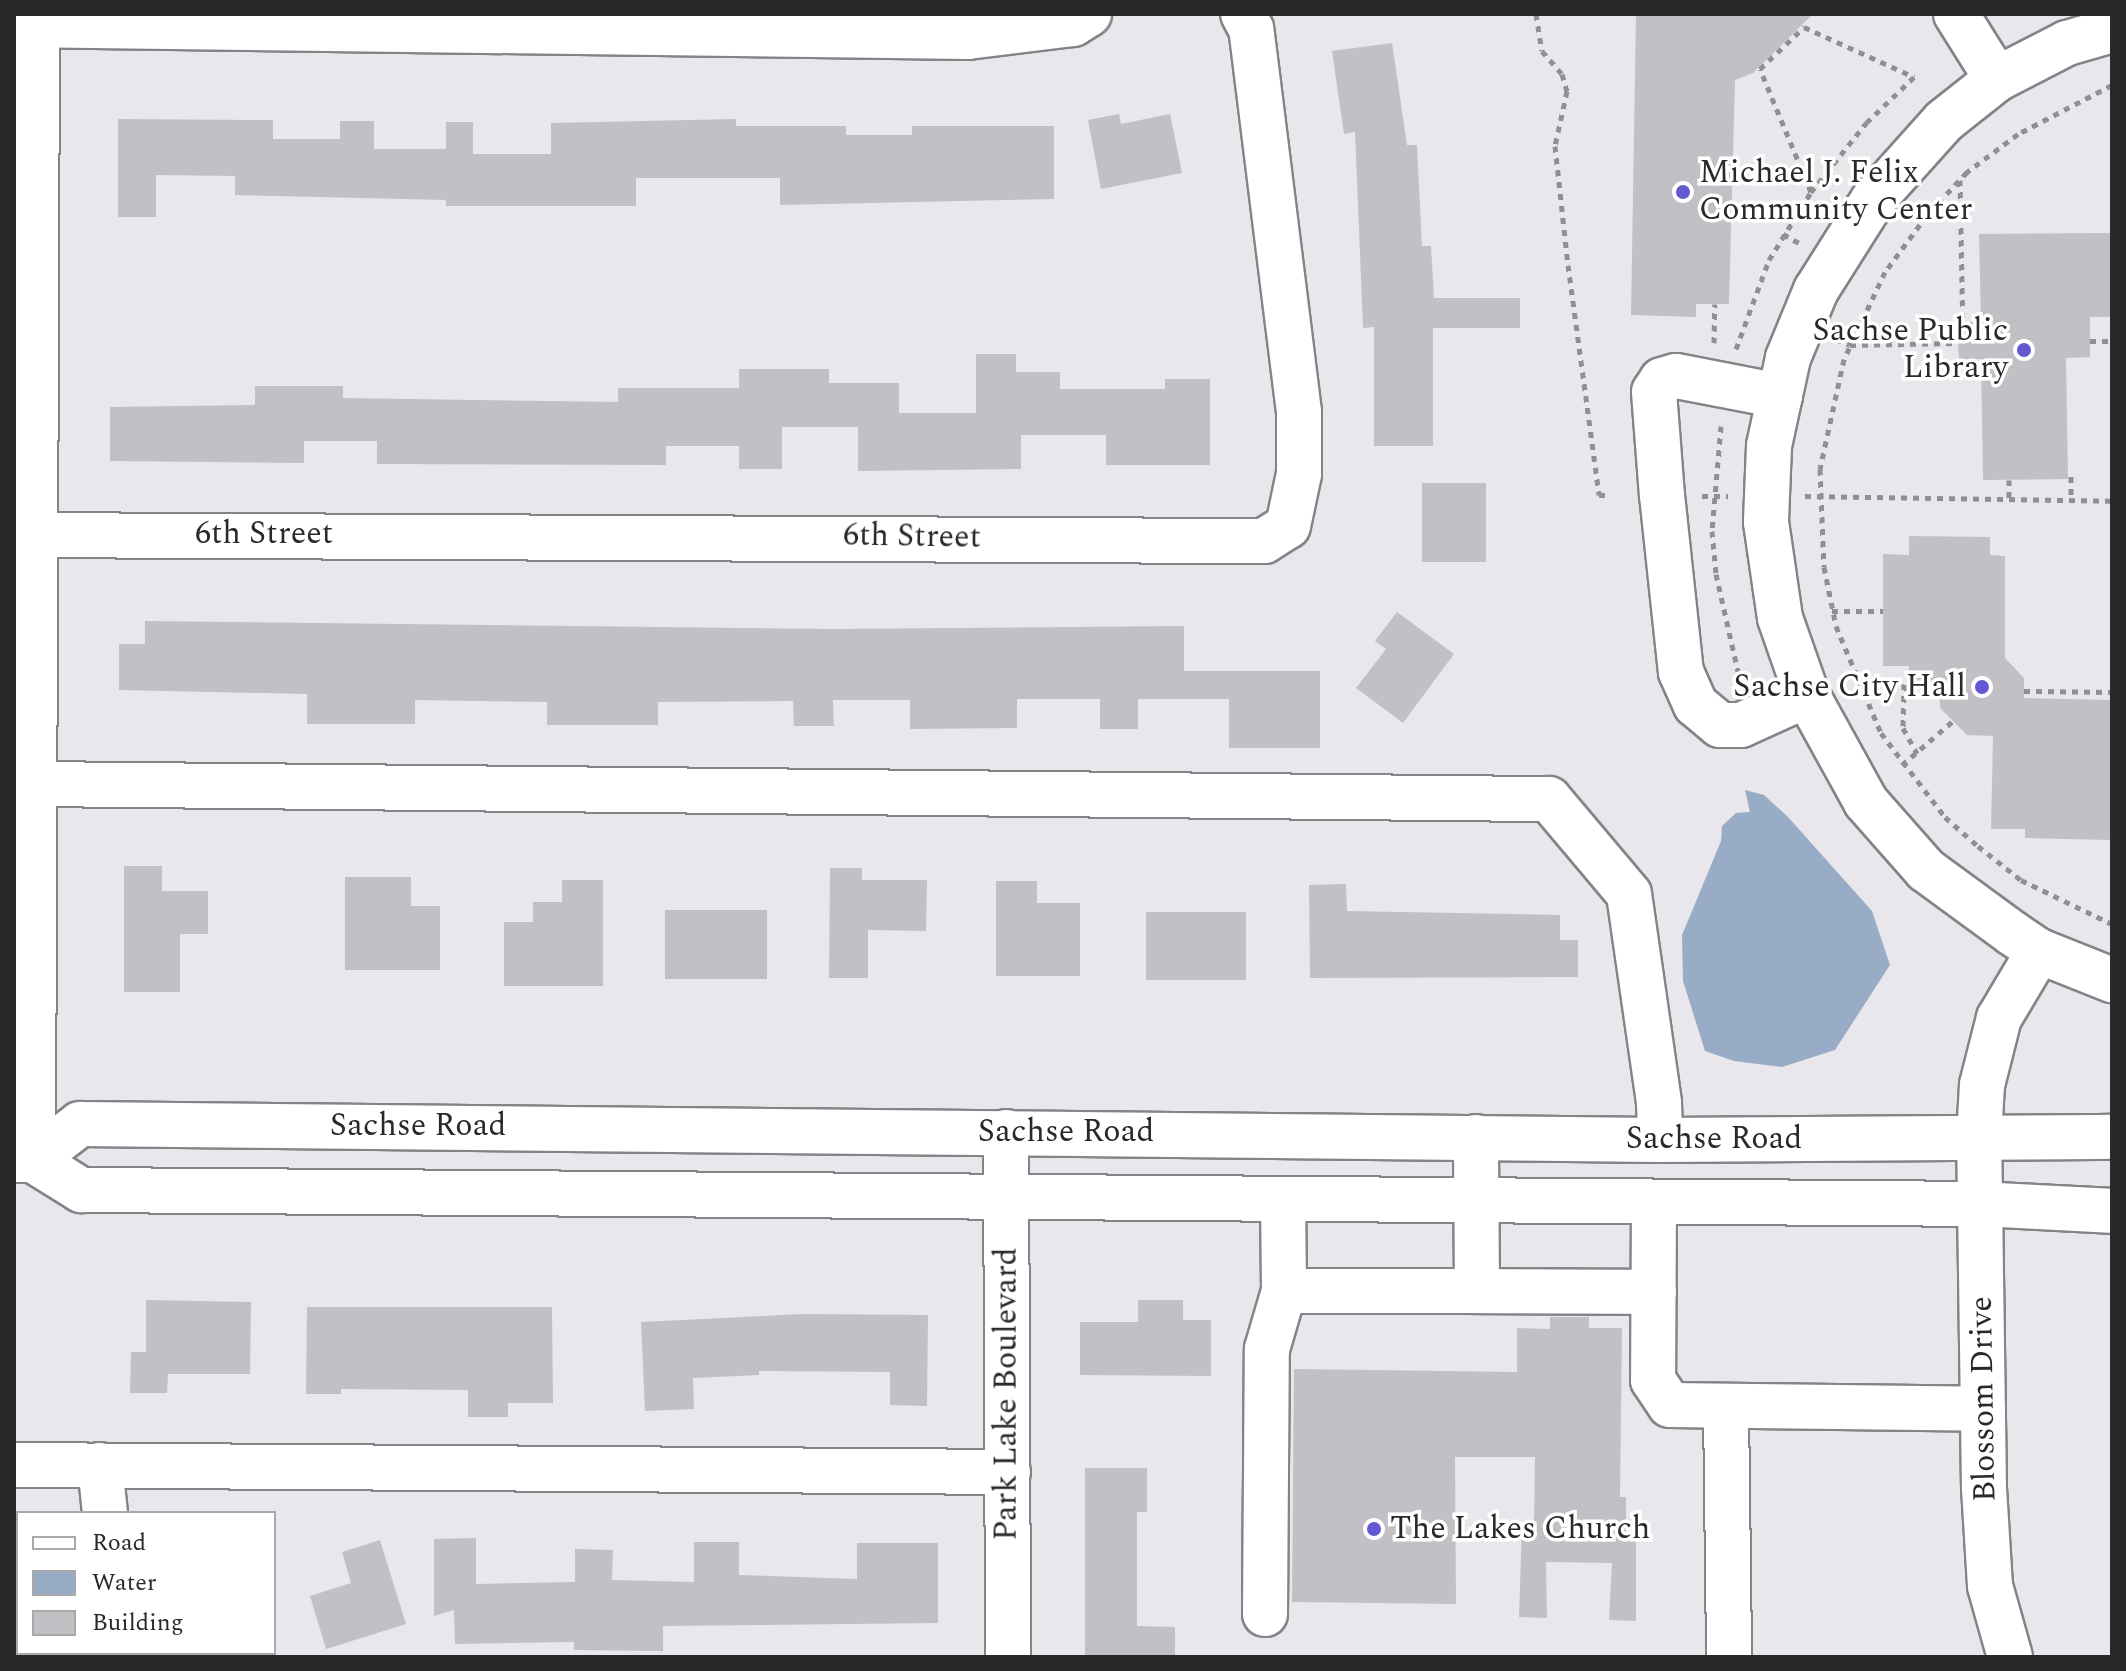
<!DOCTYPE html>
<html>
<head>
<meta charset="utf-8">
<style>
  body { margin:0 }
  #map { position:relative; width:2126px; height:1671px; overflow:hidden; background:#e9e7eb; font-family:Spectral,serif }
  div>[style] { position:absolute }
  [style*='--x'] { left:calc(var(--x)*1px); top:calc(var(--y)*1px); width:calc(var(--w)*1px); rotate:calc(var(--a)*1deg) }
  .water>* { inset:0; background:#98acc6 }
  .building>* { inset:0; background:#c2c0c4; transform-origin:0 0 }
  .path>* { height:5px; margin-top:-2.5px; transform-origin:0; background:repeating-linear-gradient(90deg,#918f92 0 6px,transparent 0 12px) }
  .roads { filter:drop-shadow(2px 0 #858387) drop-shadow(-2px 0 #858387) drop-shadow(0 2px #858387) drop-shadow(0 -2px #858387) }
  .minor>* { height:44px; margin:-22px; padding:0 22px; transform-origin:22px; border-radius:22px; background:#fff }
  .major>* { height:44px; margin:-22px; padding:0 22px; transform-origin:22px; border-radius:22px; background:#fff }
  .dots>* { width:22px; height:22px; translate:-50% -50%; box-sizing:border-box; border:4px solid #fff; border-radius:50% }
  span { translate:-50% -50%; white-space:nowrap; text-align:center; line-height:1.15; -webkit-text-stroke:7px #fff; paint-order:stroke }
  .poi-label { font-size:32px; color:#2a292a }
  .left { translate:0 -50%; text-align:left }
  .right { translate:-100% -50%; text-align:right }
  .street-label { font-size:32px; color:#2a292a }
  .frame { position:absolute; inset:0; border:16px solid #2a292a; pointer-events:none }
  .legend { position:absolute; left:16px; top:1511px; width:260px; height:144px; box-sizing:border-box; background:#fff; border:2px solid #aaa9aa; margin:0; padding:10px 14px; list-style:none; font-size:24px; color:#2a292a }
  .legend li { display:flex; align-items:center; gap:16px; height:40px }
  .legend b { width:40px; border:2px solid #aaa9aa }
</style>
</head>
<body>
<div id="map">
  <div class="water">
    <div style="clip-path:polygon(1745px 790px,1764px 795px,1788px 817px,1872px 911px,1890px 965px,1835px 1050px,1782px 1067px,1734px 1061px,1705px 1051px,1683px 981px,1682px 935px,1721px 841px,1722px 826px,1736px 813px,1750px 812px)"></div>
  </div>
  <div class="building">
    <div style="clip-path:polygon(1636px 14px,1813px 14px,1753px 73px,1735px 80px,1729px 304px,1696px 304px,1696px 317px,1631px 315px)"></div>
    <div style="clip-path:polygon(1392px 43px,1407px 145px,1417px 145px,1422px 246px,1431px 246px,1434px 298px,1520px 298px,1520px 328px,1433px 328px,1433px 446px,1374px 446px,1374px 327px,1363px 328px,1355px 132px,1344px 134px,1332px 51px)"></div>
    <div style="clip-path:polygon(1119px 114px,1121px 124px,1170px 114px,1182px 173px,1101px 189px,1088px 120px)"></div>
    <div style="clip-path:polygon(118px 119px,273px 120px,273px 139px,340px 139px,340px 121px,374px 121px,374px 149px,446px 149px,446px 122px,473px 122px,473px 154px,551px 154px,551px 123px,736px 119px,736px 126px,846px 126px,846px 135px,912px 135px,912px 126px,1054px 126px,1054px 199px,780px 205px,780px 178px,636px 178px,636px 206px,446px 206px,446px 200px,235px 195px,235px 176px,156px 175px,156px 217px,118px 217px)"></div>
    <div style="clip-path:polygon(2112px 233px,2112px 317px,2090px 317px,2090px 357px,2066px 358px,2068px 479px,1983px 480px,1981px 359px,1959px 359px,1958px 343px,1958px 322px,1981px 322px,1979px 234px)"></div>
    <div style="clip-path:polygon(976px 354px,1016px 354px,1016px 372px,1060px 372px,1060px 389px,1165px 389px,1165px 379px,1210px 379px,1210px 465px,1106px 465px,1106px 435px,1021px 435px,1021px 469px,858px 471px,858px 427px,782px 427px,782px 469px,739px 469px,739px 446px,666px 446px,666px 465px,377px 464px,377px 441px,304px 441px,304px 463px,110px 461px,110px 407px,255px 405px,255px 386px,343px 386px,343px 398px,618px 402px,618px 388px,739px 388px,739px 369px,829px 369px,829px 383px,899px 383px,899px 413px,976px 413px)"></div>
    <div style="left:1422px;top:483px;width:64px;height:79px"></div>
    <div style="clip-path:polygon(1909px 536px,1990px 537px,1990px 555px,2005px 556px,2005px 658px,2024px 678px,2024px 698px,2112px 700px,2112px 840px,2025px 838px,2025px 829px,1991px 829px,1993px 736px,1967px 735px,1940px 708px,1940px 684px,1909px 683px,1909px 666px,1883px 666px,1883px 554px,1909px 555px)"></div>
    <div style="clip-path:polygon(1397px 612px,1454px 654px,1403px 723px,1356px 688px,1386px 649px,1375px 641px)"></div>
    <div style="clip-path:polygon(145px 621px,833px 629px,1184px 626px,1184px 671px,1320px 671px,1320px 748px,1229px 748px,1229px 699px,1138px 699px,1138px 729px,1100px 729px,1100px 699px,1017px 699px,1017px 728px,910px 729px,910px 700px,833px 700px,834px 726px,794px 726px,793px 701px,658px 702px,658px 725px,547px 725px,547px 702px,415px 700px,415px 724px,307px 724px,307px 694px,119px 690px,119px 644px,145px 644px)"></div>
    <div style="clip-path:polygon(124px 866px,162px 866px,162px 891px,208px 891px,208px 934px,180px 934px,180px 992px,124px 992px)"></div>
    <div style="clip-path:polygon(830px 868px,862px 868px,862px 880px,927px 880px,926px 931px,868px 930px,868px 978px,829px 978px)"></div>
    <div style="clip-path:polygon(345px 877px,411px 877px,411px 906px,440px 906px,440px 970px,345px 970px)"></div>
    <div style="clip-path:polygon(562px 880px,603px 880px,603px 986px,504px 986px,504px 922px,533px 922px,533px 902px,562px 902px)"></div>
    <div style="clip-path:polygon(996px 881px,1037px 881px,1037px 903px,1080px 903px,1080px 976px,996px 976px)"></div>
    <div style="clip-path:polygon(1346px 884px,1347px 911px,1560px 915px,1560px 940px,1578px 940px,1578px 977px,1310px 978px,1309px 885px)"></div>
    <div style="left:665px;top:910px;width:102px;height:69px"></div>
    <div style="left:1146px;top:912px;width:100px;height:68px"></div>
    <div style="clip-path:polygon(146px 1300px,251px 1302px,250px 1374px,168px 1374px,167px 1393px,130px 1393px,131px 1352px,146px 1352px)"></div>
    <div style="clip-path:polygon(1138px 1300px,1183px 1300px,1183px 1320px,1211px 1320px,1211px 1376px,1080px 1375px,1080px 1322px,1138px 1322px)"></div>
    <div style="clip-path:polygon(307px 1307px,552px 1307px,553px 1403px,508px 1403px,508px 1417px,468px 1417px,468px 1390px,341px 1389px,341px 1394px,306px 1394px)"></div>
    <div style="clip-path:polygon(803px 1314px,928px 1315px,927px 1406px,890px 1405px,890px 1372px,759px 1371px,759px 1375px,693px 1378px,694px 1409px,645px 1411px,641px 1322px)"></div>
    <div style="clip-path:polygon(1550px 1317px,1589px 1317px,1589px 1328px,1622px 1328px,1620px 1497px,1626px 1497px,1626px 1540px,1636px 1540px,1636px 1621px,1609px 1620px,1612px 1563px,1546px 1562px,1547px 1618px,1519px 1617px,1522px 1523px,1534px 1523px,1535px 1457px,1455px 1457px,1456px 1604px,1292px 1602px,1294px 1369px,1517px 1372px,1517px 1328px,1550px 1329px)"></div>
    <div style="clip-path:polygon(1085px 1468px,1147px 1468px,1147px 1512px,1137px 1512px,1137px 1626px,1175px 1627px,1175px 1657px,1085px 1657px)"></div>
    <div style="clip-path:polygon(476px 1538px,476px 1584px,575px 1582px,575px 1549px,613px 1550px,612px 1580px,694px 1582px,694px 1542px,739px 1542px,739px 1575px,857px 1579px,857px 1543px,938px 1543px,938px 1623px,663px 1626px,663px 1651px,574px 1650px,574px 1642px,455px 1644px,454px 1610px,434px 1616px,434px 1539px)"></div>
    <div style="clip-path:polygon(380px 1540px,406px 1624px,326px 1649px,310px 1596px,351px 1583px,342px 1552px)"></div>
  </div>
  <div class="path">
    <div style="--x:1536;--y:14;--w:37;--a:81"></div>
    <div style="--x:1542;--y:51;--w:30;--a:49"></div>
    <div style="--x:1562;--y:74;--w:18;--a:74"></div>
    <div style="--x:1567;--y:91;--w:56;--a:102.3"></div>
    <div style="--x:1555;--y:146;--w:120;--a:83.8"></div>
    <div style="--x:1568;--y:265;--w:232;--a:82.3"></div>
    <div style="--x:1599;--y:495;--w:12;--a:0"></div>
    <div style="--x:1804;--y:27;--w:121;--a:24.4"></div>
    <div style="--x:1914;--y:77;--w:65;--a:136.2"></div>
    <div style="--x:1867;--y:122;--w:90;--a:128.7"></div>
    <div style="--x:1811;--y:192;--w:133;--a:-112.5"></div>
    <div style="--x:1760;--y:69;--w:61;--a:-43.7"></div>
    <div style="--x:2112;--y:85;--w:106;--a:152.5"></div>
    <div style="--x:2018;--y:134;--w:64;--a:143.3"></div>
    <div style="--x:1967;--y:172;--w:59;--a:132.9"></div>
    <div style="--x:1927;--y:215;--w:71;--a:126.4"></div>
    <div style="--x:1885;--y:272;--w:96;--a:115.2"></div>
    <div style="--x:1844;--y:359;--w:113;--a:102.3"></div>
    <div style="--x:1820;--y:469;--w:98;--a:87.7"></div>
    <div style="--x:1824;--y:567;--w:60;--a:78.5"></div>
    <div style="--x:1836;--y:626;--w:116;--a:67.2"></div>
    <div style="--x:1881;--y:733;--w:106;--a:52.7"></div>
    <div style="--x:1945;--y:817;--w:44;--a:41.3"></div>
    <div style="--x:1978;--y:846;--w:55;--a:38.3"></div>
    <div style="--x:2021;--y:880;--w:101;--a:25.8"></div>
    <div style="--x:1960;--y:180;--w:163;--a:88.9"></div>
    <div style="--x:1783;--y:234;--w:18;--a:29"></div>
    <div style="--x:1836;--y:339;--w:15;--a:23"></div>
    <div style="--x:1850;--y:345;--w:108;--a:-1.1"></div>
    <div style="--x:2090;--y:341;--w:22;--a:0"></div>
    <div style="--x:1714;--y:343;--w:39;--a:-89"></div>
    <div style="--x:1736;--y:349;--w:95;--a:-69.7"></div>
    <div style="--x:1769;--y:260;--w:80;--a:-58.3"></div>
    <div style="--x:1721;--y:426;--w:105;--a:94.9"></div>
    <div style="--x:1712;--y:531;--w:43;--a:84.7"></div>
    <div style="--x:1716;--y:574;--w:100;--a:77.3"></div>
    <div style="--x:2071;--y:476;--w:25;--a:90"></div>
    <div style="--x:2009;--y:480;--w:20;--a:90"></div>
    <div style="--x:1702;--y:496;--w:26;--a:0"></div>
    <div style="--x:1805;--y:496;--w:307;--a:0.9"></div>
    <div style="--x:1832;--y:611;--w:51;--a:0"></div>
    <div style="--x:1904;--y:684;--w:44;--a:91.3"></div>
    <div style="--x:1903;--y:728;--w:29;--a:61"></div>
    <div style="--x:2024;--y:691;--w:88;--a:0.7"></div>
    <div style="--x:1902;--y:765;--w:67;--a:-40.8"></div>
  </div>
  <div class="roads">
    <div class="minor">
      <div style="--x:1956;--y:14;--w:77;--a:57.8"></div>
      <div style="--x:14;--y:25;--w:954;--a:0.72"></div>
      <div style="--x:968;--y:37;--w:106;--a:-7.1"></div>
      <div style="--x:1073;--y:24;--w:19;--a:-32"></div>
      <div style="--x:2112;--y:30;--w:47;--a:163.9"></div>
      <div style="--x:2067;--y:43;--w:79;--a:152.8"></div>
      <div style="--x:1997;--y:79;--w:68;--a:141.6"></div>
      <div style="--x:1944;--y:121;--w:106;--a:131.9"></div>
      <div style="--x:1873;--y:200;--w:107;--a:122.3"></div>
      <div style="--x:1816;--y:290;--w:74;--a:112.4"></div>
      <div style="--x:1788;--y:358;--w:90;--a:102.2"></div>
      <div style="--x:1769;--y:446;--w:76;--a:92.3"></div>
      <div style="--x:1766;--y:522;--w:97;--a:81.7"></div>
      <div style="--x:1780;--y:618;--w:82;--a:70.7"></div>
      <div style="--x:1807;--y:695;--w:122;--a:61.1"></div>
      <div style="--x:1866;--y:802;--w:91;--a:48.6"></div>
      <div style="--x:1926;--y:870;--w:107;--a:36.2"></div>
      <div style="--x:2012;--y:933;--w:32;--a:34"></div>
      <div style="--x:2039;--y:951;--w:79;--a:21.7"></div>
      <div style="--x:1780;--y:396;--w:106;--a:-169.1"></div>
      <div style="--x:1676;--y:376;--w:15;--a:164"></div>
      <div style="--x:1662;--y:380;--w:14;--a:124"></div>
      <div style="--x:1654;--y:392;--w:103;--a:85.6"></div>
      <div style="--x:1662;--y:495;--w:178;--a:83.9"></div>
      <div style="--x:1681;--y:672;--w:36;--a:66"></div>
      <div style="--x:1696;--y:705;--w:31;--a:40"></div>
      <div style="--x:1720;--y:725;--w:21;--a:0"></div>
      <div style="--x:1741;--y:725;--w:72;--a:-24.4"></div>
      <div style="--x:14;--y:535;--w:1250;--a:0.28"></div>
      <div style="--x:1264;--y:541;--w:28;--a:-32"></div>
      <div style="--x:1288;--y:526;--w:53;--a:-78.1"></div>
      <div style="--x:1299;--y:474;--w:62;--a:-90"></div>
      <div style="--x:1299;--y:412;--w:386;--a:-97.1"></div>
      <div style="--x:1251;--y:29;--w:17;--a:-118"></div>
      <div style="--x:33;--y:784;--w:1516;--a:0.57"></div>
      <div style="--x:1549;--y:799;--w:124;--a:49.9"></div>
      <div style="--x:1629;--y:894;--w:211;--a:81.8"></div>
      <div style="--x:1659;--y:1103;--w:37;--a:88"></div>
      <div style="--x:1006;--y:1132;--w:525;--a:89.78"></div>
      <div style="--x:33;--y:1160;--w:1146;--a:-89.8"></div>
      <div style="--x:1654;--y:1203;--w:177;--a:90.3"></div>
      <div style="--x:1653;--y:1380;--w:30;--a:56"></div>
      <div style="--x:1670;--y:1405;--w:313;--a:0.7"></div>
      <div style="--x:1284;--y:1291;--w:193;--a:0"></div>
      <div style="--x:1477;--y:1291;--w:154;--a:-90.4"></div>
      <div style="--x:1477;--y:1291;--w:177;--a:0.3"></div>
      <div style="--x:1726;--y:1406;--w:251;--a:89.3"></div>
      <div style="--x:14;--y:1465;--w:994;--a:0.4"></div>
      <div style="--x:100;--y:1465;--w:48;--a:84.1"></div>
      <div style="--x:1265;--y:1614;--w:265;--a:-89.6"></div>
      <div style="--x:1267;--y:1349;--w:60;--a:-73.7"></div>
      <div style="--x:1284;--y:1291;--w:91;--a:-90.6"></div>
      <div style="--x:119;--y:1653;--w:4;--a:90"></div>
      <div style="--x:2010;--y:1657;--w:74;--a:-105.7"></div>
      <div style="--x:1990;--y:1586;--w:98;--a:-93.5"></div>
      <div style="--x:1984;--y:1488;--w:350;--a:-90.8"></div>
      <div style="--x:1979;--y:1138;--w:53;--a:-86.8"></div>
      <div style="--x:1982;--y:1085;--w:69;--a:-75.8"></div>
      <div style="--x:1999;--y:1018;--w:78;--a:-59.2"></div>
    </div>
    <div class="major">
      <div style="--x:14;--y:1160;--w:19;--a:0"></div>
      <div style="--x:33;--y:1160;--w:57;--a:32"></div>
      <div style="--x:81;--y:1190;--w:1899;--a:0.42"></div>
      <div style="--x:1980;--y:1204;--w:132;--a:3"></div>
      <div style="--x:33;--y:1160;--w:59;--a:-37.5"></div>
      <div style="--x:80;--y:1124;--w:1580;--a:0.58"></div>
      <div style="--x:1660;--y:1140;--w:452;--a:-0.4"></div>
    </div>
  </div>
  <div class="dots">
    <div style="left:1683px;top:192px;background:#6559d2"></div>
    <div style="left:2024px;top:350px;background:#6559d2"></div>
    <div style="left:1982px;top:687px;background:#6559d2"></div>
    <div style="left:1374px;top:1529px;background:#6559d2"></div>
  </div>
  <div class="poi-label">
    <span class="left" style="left:1699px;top:192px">Michael J. Felix<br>Community Center</span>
    <span class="right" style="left:2008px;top:350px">Sachse Public<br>Library</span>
    <span class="right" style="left:1966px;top:687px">Sachse City Hall</span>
    <span class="left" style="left:1390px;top:1529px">The Lakes Church</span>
  </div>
  <div class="street-label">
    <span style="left:264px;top:534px">6th Street</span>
    <span style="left:912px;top:537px;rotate:1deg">6th Street</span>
    <span style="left:418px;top:1126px">Sachse Road</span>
    <span style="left:1066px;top:1132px">Sachse Road</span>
    <span style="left:1714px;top:1139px">Sachse Road</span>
    <span style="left:1007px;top:1394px;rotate:-90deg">Park Lake Boulevard</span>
    <span style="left:1984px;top:1399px;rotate:-91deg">Blossom Drive</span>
  </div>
  <div class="frame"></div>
  <ul class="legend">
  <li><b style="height:10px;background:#fff"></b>Road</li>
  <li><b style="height:22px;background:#98acc6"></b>Water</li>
  <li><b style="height:22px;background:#c2c0c4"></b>Building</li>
  </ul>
</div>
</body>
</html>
